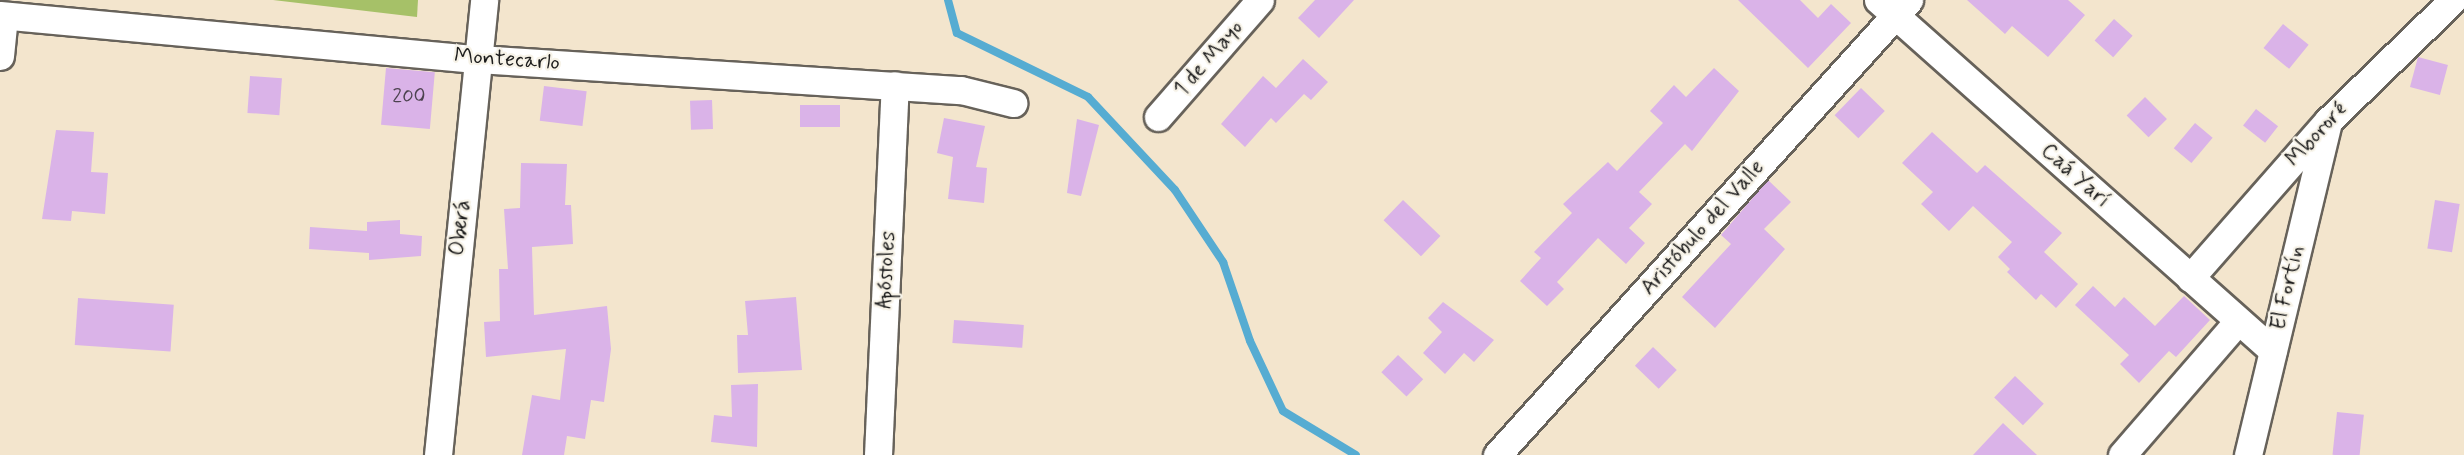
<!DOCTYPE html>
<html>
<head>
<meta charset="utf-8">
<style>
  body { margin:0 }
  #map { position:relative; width:2464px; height:455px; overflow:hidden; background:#f3e5cd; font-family:Mynerve,sans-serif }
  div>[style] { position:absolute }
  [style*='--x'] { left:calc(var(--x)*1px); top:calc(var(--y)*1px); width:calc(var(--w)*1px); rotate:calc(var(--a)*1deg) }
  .green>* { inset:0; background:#a6c168 }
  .stream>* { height:8px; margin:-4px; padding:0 4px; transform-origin:4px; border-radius:4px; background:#56acd2 }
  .building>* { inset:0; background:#dab3e8; transform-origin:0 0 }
  .roads { filter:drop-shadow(2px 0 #67625a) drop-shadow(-2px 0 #67625a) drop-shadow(0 2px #67625a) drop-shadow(0 -2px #67625a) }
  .street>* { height:27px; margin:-13.5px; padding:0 13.5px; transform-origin:13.5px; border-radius:13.5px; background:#fff }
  span { translate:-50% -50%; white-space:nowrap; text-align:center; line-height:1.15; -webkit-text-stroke:4.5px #f7f3e8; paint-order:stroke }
  .number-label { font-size:20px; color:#4c424f }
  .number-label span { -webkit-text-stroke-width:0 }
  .street-label { font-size:22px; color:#1c1c1c }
</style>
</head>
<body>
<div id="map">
  <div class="green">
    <div style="clip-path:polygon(273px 0,418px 0,417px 17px)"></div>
  </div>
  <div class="stream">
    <div style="--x:948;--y:0;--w:34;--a:75"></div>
    <div style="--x:957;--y:33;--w:146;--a:26"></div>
    <div style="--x:1088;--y:97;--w:127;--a:46.9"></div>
    <div style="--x:1175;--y:190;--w:87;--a:56.3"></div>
    <div style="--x:1223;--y:262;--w:83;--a:71.1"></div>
    <div style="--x:1250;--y:341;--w:77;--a:64.8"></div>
    <div style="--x:1283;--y:411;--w:85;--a:31.1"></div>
  </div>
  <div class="building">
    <div style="clip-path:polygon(1315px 0,1354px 0,1319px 38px,1298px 18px)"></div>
    <div style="clip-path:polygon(1738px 0,1800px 0,1818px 18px,1831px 4px,1851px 23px,1808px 68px)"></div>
    <div style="clip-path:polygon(1967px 0,2068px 0,2085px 15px,2048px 57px,2012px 26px,2005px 34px)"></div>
    <div style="left:2114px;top:19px;width:25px;height:29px;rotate:42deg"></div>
    <div style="left:2283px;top:24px;width:33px;height:31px;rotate:39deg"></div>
    <div style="left:2418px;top:57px;width:31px;height:31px;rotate:15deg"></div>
    <div style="clip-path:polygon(1303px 59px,1328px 82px,1311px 100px,1304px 94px,1276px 123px,1271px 118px,1245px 147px,1221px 124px,1263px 76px,1276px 88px)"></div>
    <div style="left:386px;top:68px;width:49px;height:57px;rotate:5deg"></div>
    <div style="clip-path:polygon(1714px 68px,1739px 91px,1692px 151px,1685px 144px,1639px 192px,1652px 204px,1629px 228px,1645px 243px,1626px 264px,1598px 238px,1557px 282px,1564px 289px,1547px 306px,1520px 281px,1541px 258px,1534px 252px,1572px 213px,1563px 204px,1608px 162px,1617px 171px,1663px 123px,1650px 111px,1674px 85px,1686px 97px)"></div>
    <div style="left:250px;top:76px;width:32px;height:37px;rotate:4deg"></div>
    <div style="left:544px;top:86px;width:43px;height:35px;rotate:7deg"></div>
    <div style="left:1861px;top:88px;width:33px;height:38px;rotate:44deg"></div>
    <div style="left:2145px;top:97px;width:31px;height:26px;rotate:45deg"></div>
    <div style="left:712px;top:100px;width:29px;height:22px;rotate:88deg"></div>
    <div style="left:800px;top:105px;width:40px;height:22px"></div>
    <div style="left:2256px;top:109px;width:28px;height:21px;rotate:38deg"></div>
    <div style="clip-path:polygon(944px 118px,985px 126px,976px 167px,987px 168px,984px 203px,948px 199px,953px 157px,937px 153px)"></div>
    <div style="clip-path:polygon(1077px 119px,1099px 125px,1081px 196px,1067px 193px)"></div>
    <div style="left:2195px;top:123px;width:23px;height:33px;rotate:40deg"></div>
    <div style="clip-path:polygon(56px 130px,94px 132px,91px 172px,108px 173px,105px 214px,72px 211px,71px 221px,42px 219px)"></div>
    <div style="clip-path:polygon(1932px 132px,1977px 173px,1985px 165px,2062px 233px,2044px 252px,2078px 284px,2056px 308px,2041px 294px,2036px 300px,2007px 272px,2010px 269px,1998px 257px,2012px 242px,1973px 206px,1949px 231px,1921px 204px,1933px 192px,1902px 163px)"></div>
    <div style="clip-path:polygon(521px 163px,567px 164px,565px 205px,571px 205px,573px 244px,532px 247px,534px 315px,607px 306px,611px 349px,604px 402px,591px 400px,585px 439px,567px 436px,564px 455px,522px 455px,532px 395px,560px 400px,566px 349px,486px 357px,484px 322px,500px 321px,499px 269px,508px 269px,504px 209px,520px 208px)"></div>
    <div style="clip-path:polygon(1768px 180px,1791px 202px,1764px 229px,1785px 249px,1715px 328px,1682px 297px,1731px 244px,1721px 235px)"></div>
    <div style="left:1403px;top:200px;width:52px;height:28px;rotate:44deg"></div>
    <div style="left:2435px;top:200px;width:25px;height:49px;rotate:9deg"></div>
    <div style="clip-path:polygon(400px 220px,400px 234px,422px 236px,421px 256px,369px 260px,369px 253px,309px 249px,310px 227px,367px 231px,367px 222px)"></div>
    <div style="clip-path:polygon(2093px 286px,2115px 307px,2124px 297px,2155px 326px,2184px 296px,2210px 320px,2176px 357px,2169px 351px,2139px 383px,2120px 364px,2129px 355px,2075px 305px)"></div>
    <div style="clip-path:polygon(796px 297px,802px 370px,738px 373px,737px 335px,748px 335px,745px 301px)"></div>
    <div style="left:78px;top:298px;width:96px;height:47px;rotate:4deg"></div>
    <div style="clip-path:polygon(1443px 302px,1494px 340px,1474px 362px,1464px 353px,1445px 374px,1423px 353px,1442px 332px,1428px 318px)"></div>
    <div style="left:954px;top:320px;width:70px;height:23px;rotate:4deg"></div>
    <div style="left:1653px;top:347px;width:33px;height:26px;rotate:44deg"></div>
    <div style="left:1398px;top:355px;width:35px;height:24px;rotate:44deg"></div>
    <div style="left:2015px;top:376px;width:40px;height:30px;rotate:44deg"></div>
    <div style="clip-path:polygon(758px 384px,757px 447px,711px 442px,714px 415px,732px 417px,731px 385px)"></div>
    <div style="left:2337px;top:412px;width:27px;height:43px;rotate:6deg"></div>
    <div style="clip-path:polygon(2003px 423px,2037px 455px,1973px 455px)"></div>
  </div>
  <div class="roads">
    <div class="street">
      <div style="--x:1878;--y:0;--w:528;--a:41.62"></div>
      <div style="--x:0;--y:15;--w:480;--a:5.3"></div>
      <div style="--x:478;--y:59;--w:484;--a:3.7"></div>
      <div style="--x:961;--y:90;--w:54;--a:14"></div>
      <div style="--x:0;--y:56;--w:40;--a:-84.3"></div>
      <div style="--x:1158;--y:117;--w:155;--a:-48.9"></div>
      <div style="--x:2190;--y:278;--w:209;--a:-48.7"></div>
      <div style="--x:2328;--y:121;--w:174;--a:-44.1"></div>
      <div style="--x:438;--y:455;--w:457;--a:-84.2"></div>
      <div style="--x:878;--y:455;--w:370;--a:-87.4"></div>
      <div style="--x:1497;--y:455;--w:614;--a:-47.84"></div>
      <div style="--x:2122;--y:455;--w:177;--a:-49.1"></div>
      <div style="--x:2248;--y:455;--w:339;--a:-76.5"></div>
    </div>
  </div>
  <div class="number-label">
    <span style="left:409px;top:96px">200</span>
  </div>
  <div class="street-label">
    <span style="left:1209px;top:59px;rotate:-49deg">1 de Mayo</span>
    <span style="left:507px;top:60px;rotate:4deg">Montecarlo</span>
    <span style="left:2317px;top:135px;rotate:-47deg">Mbororé</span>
    <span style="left:2075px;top:176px;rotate:42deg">Caá Yarí</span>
    <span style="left:461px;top:228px;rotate:-84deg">Oberá</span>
    <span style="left:1703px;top:228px;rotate:-48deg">Aristóbulo del Valle</span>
    <span style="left:887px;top:270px;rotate:-87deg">Apóstoles</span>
    <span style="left:2288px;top:288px;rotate:-77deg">El Fortín</span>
  </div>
</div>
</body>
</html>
